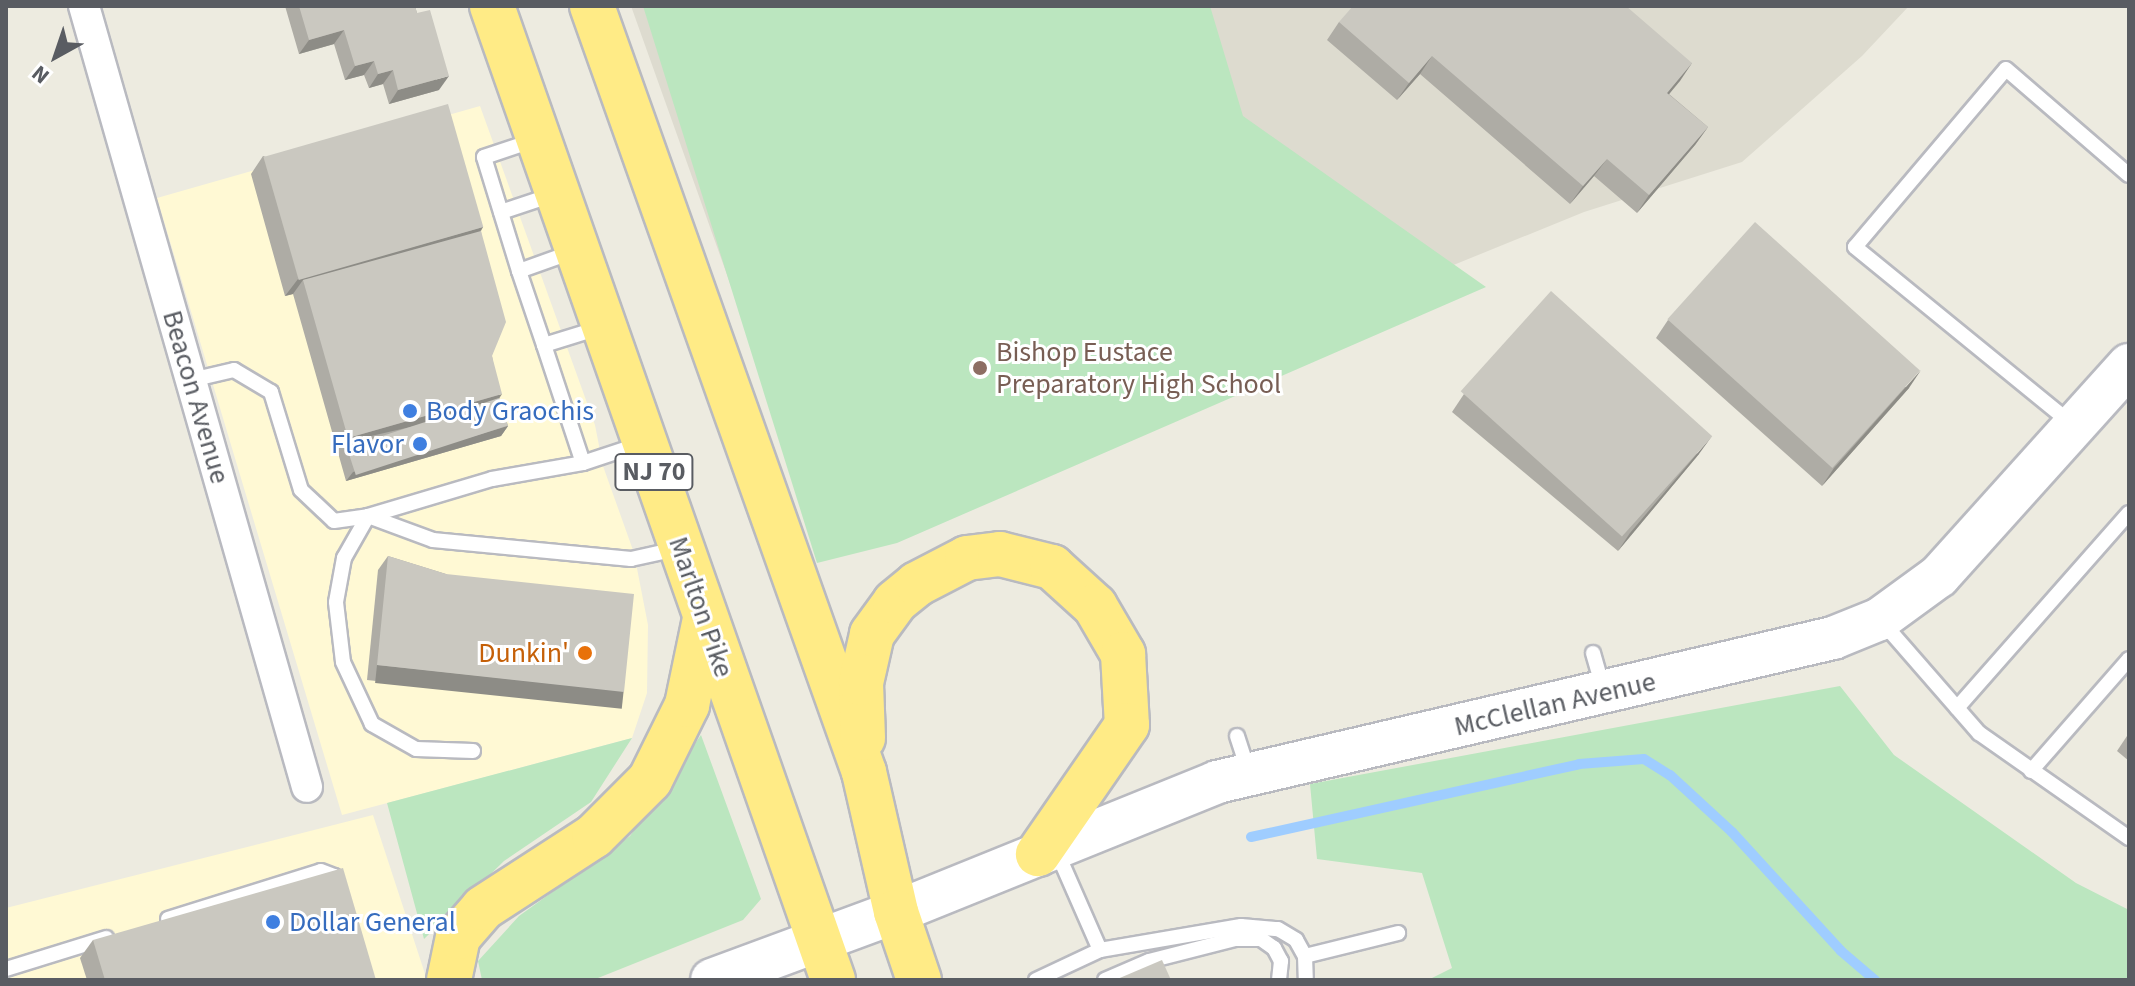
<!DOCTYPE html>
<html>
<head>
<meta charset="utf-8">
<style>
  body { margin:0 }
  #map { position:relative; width:2135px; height:986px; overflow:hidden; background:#edebe0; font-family:"Source Sans 3",sans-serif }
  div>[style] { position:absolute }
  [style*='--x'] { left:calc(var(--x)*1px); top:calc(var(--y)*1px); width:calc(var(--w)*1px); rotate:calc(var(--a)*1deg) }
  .commercial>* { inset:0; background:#fff9d4 }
  .education>* { inset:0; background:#dddbcf }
  .green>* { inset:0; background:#bbe6bf }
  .stream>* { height:10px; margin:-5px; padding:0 5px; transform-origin:5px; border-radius:5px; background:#9fcdff }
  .roads { filter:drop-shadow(2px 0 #b9bac0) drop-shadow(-2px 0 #b9bac0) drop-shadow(0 2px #b9bac0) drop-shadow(0 -2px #b9bac0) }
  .lane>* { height:14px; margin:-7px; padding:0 7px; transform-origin:7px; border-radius:7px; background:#fff }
  .street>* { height:30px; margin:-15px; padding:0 15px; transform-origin:15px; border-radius:15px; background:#fff }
  .secondary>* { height:42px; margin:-21px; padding:0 21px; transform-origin:21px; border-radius:21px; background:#fff }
  .highway>* { height:44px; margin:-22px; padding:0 22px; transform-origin:22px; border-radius:22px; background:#ffeb86 }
  .wall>* { inset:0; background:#aeaca5 }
  .shaded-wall>* { inset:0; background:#8d8c86; transform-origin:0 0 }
  .building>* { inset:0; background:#cac8c0; transform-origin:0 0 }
  .dots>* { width:22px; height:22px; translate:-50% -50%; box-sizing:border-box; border:4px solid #fff; border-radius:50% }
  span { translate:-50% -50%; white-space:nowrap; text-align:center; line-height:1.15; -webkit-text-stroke:6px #fff; paint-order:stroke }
  .shield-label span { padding:2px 6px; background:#fff; border:2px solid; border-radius:6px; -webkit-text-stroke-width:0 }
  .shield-label { font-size:26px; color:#595c62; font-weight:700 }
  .education-label { font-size:28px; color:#785e54 }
  .left { translate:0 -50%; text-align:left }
  .street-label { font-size:28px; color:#595c62 }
  .shop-label { font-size:28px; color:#366cbe }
  .right { translate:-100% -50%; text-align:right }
  .food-label { font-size:28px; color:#c56008 }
  .frame { position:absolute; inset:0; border:8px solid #595c62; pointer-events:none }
  .north { position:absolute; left:16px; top:16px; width:80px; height:80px; -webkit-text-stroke:6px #fff; paint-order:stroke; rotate:220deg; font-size:22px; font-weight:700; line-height:32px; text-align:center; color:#595c62 }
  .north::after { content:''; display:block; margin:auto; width:28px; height:36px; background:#595c62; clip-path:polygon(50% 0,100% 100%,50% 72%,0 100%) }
</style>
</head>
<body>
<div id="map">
  <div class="commercial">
    <div style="clip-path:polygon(480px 106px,595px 425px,603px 466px,634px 553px,648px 625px,647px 693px,632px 738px,342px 815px,157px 198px)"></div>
    <div style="clip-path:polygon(373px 815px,427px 980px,6px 980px,6px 908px)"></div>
  </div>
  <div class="education">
    <div style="clip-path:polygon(631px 6px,1909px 6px,1862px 56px,1742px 162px,1584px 212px,816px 524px)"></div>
  </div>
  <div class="green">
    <div style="clip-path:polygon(643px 6px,1210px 6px,1243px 116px,1486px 287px,897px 543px,817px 563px)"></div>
    <div style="clip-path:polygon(1840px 686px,1894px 755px,2076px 883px,2129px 910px,2129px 980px,1428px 980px,1452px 968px,1422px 873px,1317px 859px,1310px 784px)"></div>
    <div style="clip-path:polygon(701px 735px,761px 899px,743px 920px,593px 980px,482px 980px,478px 961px,519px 916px,630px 836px)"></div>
    <div style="clip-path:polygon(632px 738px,591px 802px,504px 861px,424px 939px,387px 803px)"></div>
  </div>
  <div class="stream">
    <div style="--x:1251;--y:837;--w:336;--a:-12.5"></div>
    <div style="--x:1579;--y:764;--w:65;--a:-4.4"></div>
    <div style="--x:1644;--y:759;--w:31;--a:32"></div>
    <div style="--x:1670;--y:775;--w:84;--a:42.6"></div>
    <div style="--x:1732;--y:832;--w:161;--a:47.5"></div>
    <div style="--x:1841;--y:951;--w:45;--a:40.5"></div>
  </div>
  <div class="roads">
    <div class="lane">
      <div style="--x:501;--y:212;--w:57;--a:-18.4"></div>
      <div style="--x:519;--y:271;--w:119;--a:-107.1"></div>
      <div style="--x:484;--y:157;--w:54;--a:-18.4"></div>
      <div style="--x:544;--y:345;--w:78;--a:-108.7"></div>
      <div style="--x:519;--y:271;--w:56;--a:-19.7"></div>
      <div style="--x:191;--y:380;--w:44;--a:-13.1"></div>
      <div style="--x:234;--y:370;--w:43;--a:30.7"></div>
      <div style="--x:271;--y:392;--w:102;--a:73"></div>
      <div style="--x:301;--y:490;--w:45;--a:43.2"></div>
      <div style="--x:334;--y:521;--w:34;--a:-8"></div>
      <div style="--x:368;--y:516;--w:129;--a:-16.6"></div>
      <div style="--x:492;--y:479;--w:92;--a:-10"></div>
      <div style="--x:583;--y:463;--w:60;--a:-18.4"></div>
      <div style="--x:2072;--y:424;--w:280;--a:-140.8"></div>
      <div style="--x:1855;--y:247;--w:233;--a:-49.7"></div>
      <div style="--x:2006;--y:69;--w:162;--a:40.8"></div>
      <div style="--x:583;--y:463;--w:124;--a:-108.3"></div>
      <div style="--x:544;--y:345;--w:58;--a:-17.2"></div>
      <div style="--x:1883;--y:623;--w:146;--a:48.9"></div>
      <div style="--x:1979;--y:733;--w:183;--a:35"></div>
      <div style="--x:1593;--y:653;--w:36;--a:74"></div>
      <div style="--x:1957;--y:708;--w:260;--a:-48.6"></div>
      <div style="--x:1237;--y:736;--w:36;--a:72"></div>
      <div style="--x:473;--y:751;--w:57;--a:-178"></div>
      <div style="--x:416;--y:749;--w:51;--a:-150.4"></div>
      <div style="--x:372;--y:724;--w:68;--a:-115.1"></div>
      <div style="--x:343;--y:662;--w:60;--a:-96.7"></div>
      <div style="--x:336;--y:602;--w:45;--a:-79.7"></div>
      <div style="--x:344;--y:558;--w:48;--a:-60.3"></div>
      <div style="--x:368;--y:516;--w:69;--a:20.3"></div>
      <div style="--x:433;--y:540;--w:199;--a:5.5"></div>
      <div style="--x:631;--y:559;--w:46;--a:-12.5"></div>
      <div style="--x:2031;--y:771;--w:149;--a:-48.8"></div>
      <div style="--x:1057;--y:852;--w:107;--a:66.3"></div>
      <div style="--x:168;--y:919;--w:160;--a:-17.4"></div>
      <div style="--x:321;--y:871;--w:14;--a:21"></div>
      <div style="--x:334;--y:876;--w:9;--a:69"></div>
      <div style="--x:1305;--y:956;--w:96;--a:-13.9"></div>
      <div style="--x:6;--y:969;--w:105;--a:-17.2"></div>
      <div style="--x:1036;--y:980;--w:71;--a:-25.1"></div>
      <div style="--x:1100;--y:950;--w:143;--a:-9.7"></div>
      <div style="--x:1241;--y:926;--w:37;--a:5"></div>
      <div style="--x:1278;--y:929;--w:21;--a:31"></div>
      <div style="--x:1296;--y:940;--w:18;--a:61"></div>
      <div style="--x:1305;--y:956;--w:24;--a:88"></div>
      <div style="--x:1105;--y:980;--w:48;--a:-23.4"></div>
      <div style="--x:1149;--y:961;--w:89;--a:-14.3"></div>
      <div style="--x:1235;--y:939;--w:26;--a:0"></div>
      <div style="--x:1261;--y:939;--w:16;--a:35"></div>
      <div style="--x:1274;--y:948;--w:15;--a:62"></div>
      <div style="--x:1281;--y:961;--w:19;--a:96"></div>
    </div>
    <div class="street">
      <div style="--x:84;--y:6;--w:812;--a:74.06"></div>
    </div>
    <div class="secondary">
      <div style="--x:712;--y:980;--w:196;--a:-20.3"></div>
      <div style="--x:896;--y:912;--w:346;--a:-22"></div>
      <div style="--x:1217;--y:782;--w:633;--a:-13.16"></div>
      <div style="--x:1833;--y:638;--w:51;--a:-22"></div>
      <div style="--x:1880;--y:619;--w:73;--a:-36.1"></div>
      <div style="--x:1939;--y:576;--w:284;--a:-48"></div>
    </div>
    <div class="highway">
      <div style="--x:492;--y:6;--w:1032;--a:70.7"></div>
      <div style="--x:592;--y:6;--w:813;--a:70.45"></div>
      <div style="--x:864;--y:772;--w:144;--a:77.1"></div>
      <div style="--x:896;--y:912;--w:72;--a:71.3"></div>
      <div style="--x:863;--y:738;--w:55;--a:-92.1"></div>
      <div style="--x:861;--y:683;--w:50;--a:-77.3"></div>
      <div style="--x:872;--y:634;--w:39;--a:-54"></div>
      <div style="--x:895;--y:602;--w:28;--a:-39"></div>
      <div style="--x:917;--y:584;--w:56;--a:-27.5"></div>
      <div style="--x:967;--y:558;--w:33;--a:-7"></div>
      <div style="--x:1000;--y:554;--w:54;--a:14"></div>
      <div style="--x:1052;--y:567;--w:58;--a:42.2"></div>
      <div style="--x:1095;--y:606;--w:56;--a:59.7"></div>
      <div style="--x:1123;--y:654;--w:71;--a:86.8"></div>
      <div style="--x:1127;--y:725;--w:157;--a:124.6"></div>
      <div style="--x:449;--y:980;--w:44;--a:-78.2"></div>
      <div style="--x:458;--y:937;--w:38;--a:-49"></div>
      <div style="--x:483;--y:908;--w:132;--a:-33"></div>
      <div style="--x:594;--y:836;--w:79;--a:-45"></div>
      <div style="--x:650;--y:780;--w:84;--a:-63.7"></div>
      <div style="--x:687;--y:705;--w:88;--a:-78.2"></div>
    </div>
  </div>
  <div class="wall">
    <div style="clip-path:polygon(285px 6px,415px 6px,439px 90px,389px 104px,383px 84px,369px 88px,364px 75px,345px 80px,334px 44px,299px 54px)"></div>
    <div style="clip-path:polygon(1339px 22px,1692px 63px,1669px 94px,1708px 127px,1695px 145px,1637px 213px,1594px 176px,1570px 204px,1420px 74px,1397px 100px,1327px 40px)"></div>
    <div style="clip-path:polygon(263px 156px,483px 227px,481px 231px,492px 356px,499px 398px,508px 426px,501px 436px,346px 481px,293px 294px,285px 296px,251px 174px)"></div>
    <div style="clip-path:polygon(1668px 320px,1909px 388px,1822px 486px,1656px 338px)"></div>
    <div style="clip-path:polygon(1464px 394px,1699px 454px,1618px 551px,1452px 412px)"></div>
    <div style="clip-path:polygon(388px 556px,446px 574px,614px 706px,367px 680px,378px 570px)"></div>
    <div style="clip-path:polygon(2129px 733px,2129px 761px,2117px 751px)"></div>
    <div style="clip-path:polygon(93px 940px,376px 980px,87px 980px,80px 958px)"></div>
  </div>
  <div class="shaded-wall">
    <div style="clip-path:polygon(344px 30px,334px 44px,299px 54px,309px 40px)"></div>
    <div style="clip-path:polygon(1432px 56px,1420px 74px,1397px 100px,1409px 83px)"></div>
    <div style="clip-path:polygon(374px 61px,364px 75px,345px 80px,355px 66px)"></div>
    <div style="clip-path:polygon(1692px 63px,1680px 81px,1655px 111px,1667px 93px)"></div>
    <div style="clip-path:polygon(393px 70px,383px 84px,369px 88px,378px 74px)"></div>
    <div style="clip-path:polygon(449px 76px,439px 90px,389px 104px,398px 90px)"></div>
    <div style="clip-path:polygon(1708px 127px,1695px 145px,1637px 213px,1649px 195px)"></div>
    <div style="clip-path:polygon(1607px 159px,1594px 176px,1570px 204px,1583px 186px)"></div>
    <div style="clip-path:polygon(483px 227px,471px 245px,303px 280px,293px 294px,285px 296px,298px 279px)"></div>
    <div style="clip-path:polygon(1921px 370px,1909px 388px,1822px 486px,1834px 468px)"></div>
    <div style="clip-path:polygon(502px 394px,493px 408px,345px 442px,348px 438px)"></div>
    <div style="clip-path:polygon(508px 426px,501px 436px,346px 481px,353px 472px)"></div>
    <div style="clip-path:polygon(1712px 436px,1699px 454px,1618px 551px,1630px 533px)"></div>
    <div style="left:377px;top:665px;width:248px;height:18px;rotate:6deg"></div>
  </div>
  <div class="building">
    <div style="clip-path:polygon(299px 6px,415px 6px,417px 13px,430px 10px,449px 76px,398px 90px,393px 70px,378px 74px,374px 61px,355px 66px,344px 30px,309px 40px)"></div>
    <div style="clip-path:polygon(1353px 6px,1626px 6px,1692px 63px,1667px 93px,1708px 127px,1649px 195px,1607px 159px,1583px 186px,1432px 56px,1409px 83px,1339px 22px)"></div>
    <div style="left:448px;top:104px;width:128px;height:192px;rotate:74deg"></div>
    <div style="left:1755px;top:222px;width:222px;height:131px;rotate:42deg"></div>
    <div style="clip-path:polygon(481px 231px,506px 322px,492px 356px,502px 394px,348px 438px,303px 280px)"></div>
    <div style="left:1551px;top:291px;width:217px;height:135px;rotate:42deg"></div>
    <div style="left:499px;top:398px;width:29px;height:160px;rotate:72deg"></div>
    <div style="clip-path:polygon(388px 556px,446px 574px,634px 594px,624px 692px,377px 665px)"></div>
    <div style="clip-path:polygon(343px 868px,376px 980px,105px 980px,93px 940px)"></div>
    <div style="clip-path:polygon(1162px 960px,1171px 980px,1115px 980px)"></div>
  </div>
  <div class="dots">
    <div style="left:980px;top:368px;background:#8d6e63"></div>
    <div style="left:410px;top:411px;background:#3f7fe0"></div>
    <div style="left:420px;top:444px;background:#3f7fe0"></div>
    <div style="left:585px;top:653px;background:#e8710a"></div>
    <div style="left:273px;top:922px;background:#3f7fe0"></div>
  </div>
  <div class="shield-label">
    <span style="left:654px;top:472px">NJ 70</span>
  </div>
  <div class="education-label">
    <span class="left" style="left:996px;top:368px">Bishop Eustace<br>Preparatory High School</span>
  </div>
  <div class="street-label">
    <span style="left:196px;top:397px;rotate:74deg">Beacon Avenue</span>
    <span style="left:701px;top:607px;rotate:71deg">Marlton Pike</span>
    <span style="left:1555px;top:704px;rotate:-13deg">McClellan Avenue</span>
  </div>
  <div class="shop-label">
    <span class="left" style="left:426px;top:411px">Body Graochis</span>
    <span class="right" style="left:404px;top:444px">Flavor</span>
    <span class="left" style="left:289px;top:922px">Dollar General</span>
  </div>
  <div class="food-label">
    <span class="right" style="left:569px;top:653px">Dunkin'</span>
  </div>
  <div class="frame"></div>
  <div class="north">N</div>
</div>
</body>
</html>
